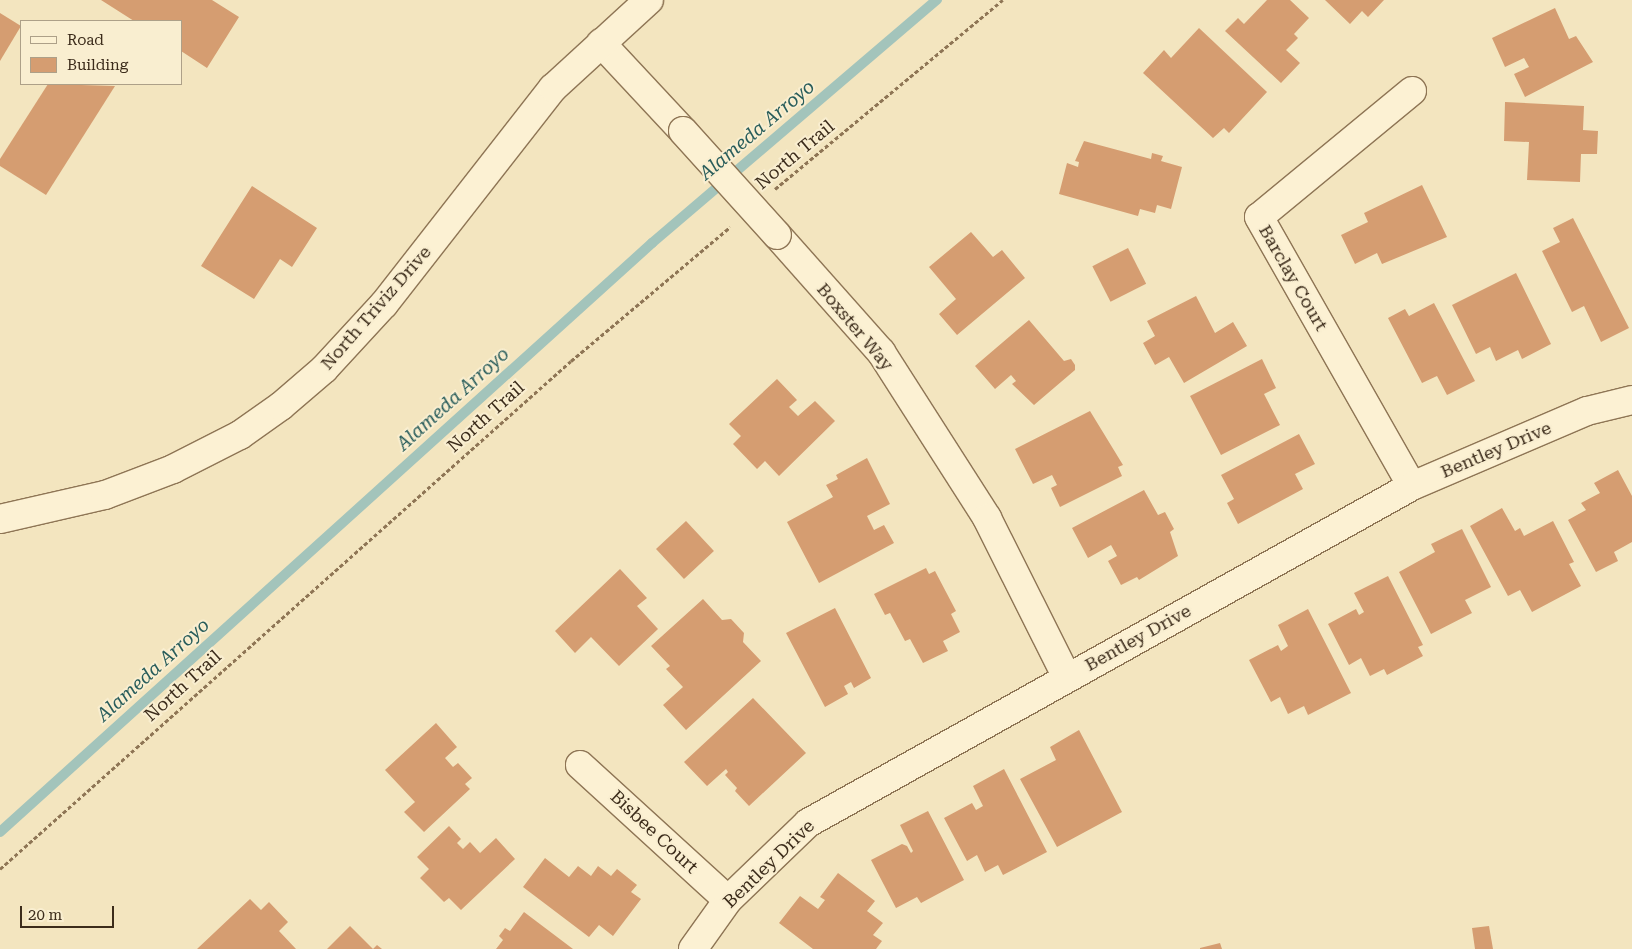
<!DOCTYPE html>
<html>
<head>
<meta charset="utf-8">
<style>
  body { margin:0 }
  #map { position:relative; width:1632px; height:949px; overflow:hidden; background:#f3e5bf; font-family:"Roboto Serif",serif }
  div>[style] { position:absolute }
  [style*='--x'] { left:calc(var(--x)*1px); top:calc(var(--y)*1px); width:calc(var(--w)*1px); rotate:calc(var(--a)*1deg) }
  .stream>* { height:10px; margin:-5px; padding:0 5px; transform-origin:5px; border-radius:5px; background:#a3c4bb }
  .building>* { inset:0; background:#d59d71; transform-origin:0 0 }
  .path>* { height:3px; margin-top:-1.5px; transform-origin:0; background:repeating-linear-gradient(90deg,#8e7555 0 4px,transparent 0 6.5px) }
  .roads { filter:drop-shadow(1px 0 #8e7555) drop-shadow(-1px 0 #8e7555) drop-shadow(0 1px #8e7555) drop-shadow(0 -1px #8e7555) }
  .minor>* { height:28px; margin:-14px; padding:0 14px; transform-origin:14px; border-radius:14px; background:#fcf1d3 }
  .tertiary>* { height:28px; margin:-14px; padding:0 14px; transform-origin:14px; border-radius:14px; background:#fcf1d3 }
  .bridges { filter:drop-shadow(1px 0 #8e7555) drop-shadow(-1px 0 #8e7555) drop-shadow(0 1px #8e7555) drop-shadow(0 -1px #8e7555) }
  .minor-bridge>* { height:28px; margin:-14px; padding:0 14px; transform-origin:14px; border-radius:14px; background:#fcf1d3 }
  span { translate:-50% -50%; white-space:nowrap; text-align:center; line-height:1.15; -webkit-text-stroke:4px #f9eed0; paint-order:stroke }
  .street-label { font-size:18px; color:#3c2c1b }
  .water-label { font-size:19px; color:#295d5b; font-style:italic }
  .legend { position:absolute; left:20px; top:20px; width:162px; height:65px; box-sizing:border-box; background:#f9eed0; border:1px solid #ada088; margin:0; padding:6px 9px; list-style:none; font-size:15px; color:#3c2c1b }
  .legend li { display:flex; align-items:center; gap:10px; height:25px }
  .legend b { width:25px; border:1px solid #ada088 }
  .scale { position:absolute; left:20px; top:906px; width:94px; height:22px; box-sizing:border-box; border:2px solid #3c2c1b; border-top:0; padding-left:6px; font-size:15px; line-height:18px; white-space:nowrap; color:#3c2c1b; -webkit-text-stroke:4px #f9eed0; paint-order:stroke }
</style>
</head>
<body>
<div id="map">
  <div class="stream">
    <div style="--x:0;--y:832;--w:879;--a:-42.09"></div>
    <div style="--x:652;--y:243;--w:375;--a:-40.5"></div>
  </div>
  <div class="building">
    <div style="clip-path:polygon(101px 0,212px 0,239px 17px,207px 68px,181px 51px,181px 21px,134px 21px)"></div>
    <div style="clip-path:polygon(1267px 0,1290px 0,1309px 18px,1294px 34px,1298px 38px,1286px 50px,1300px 63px,1281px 83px,1225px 31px,1238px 18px,1244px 24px)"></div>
    <div style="clip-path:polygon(1325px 0,1384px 0,1368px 17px,1362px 11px,1350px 24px)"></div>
    <div style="clip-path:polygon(1555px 8px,1569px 39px,1576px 36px,1593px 62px,1525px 97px,1514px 74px,1529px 67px,1524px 58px,1505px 67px,1492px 38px)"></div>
    <div style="clip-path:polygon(0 13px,21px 26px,0 61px)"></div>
    <div style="clip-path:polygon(1199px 28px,1267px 92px,1229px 133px,1224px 128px,1213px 138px,1143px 73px,1164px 50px,1171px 58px)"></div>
    <div style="clip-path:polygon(48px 84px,115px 86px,46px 195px,0 166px,0 159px)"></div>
    <div style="clip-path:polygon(1505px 102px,1584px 106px,1583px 130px,1598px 131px,1597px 154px,1581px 154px,1580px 182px,1527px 180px,1529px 142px,1504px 141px)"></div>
    <div style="clip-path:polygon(1084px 141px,1151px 159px,1152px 153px,1163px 156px,1161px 161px,1182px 167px,1171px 209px,1157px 205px,1155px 213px,1140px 209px,1138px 216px,1059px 194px,1067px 163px,1078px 167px,1079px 162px,1075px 161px)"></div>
    <div style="clip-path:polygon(1422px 185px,1447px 237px,1382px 264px,1377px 253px,1355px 264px,1341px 235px,1368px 222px,1364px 213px)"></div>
    <div style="clip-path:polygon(252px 186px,317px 228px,292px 267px,280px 259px,254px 299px,201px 266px)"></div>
    <div style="clip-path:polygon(1573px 218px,1629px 328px,1601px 342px,1584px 306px,1572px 312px,1542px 251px,1560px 242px,1553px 228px)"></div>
    <div style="clip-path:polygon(971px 232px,993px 257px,1002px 250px,1025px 278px,957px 335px,939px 314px,956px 299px,929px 267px)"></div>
    <div style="left:1128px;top:248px;width:40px;height:40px;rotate:63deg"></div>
    <div style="clip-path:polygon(1516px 273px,1551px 344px,1522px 359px,1518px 350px,1496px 361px,1490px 347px,1476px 354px,1452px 305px)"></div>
    <div style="clip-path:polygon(1196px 296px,1215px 333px,1233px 322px,1247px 346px,1184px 383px,1169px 357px,1155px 365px,1143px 343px,1155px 336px,1147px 321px)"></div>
    <div style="clip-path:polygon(1434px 303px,1475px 381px,1447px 395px,1437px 376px,1422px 383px,1388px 318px,1405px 309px,1409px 316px)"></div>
    <div style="clip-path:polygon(1029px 320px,1064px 361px,1071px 359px,1075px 365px,1075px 370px,1034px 405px,1012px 384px,1016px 381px,1011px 375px,995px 389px,975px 366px)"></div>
    <div style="clip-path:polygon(1262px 359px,1276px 388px,1264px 394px,1280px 425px,1221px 455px,1190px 396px)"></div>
    <div style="clip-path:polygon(777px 379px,797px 400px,789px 407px,798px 416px,815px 401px,835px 421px,779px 476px,765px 461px,757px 469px,733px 444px,741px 436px,729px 424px)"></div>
    <div style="clip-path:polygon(1090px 411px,1123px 465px,1118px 467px,1122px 476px,1060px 507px,1051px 488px,1057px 485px,1052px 475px,1033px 484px,1015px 449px)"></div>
    <div style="clip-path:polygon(1299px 434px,1315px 464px,1295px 474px,1303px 489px,1238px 524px,1227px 503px,1234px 499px,1221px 475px)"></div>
    <div style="clip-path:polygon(867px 458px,890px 504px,867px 516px,874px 530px,884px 525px,894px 543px,819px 583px,787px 522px,833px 497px,826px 485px,838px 479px,836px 475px)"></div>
    <div style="clip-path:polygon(1618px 470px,1632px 496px,1632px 542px,1614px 552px,1618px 561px,1596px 572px,1568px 520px,1586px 510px,1581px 503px,1600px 493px,1594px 483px)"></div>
    <div style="clip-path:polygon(1144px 490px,1158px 515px,1165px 512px,1174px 529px,1170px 532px,1178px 556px,1139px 580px,1137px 577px,1121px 585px,1108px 561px,1117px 556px,1111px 545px,1088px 558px,1072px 528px)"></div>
    <div style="clip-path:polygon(1502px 508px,1515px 531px,1520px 528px,1524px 536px,1553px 521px,1574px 562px,1569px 564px,1581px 586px,1532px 612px,1520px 590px,1508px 596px,1470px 526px)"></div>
    <div style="left:686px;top:521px;width:41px;height:41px;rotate:47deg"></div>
    <div style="clip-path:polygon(1462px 529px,1491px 587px,1465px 600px,1472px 613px,1431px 634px,1399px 572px,1435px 552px,1431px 544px)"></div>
    <div style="clip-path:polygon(926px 568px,929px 574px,935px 571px,956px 611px,951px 614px,960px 632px,943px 641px,948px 651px,923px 663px,910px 639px,905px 641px,890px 613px,885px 615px,874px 594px)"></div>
    <div style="clip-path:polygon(620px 569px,647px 598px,637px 606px,658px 629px,619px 666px,591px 637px,575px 653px,555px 631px)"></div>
    <div style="clip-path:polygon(1388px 576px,1423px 645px,1418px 647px,1423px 656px,1387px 675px,1384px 669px,1370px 676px,1361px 658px,1349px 665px,1328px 624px,1356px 609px,1359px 615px,1364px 612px,1354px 593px)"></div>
    <div style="clip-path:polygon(703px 599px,722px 620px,731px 619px,744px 633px,743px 642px,761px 661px,686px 730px,663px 705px,683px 687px,666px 669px,670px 666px,651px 646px)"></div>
    <div style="clip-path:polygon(835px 608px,871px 678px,854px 688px,851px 682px,844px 686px,848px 694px,825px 707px,786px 633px)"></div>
    <div style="clip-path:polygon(1308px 609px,1351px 693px,1308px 715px,1304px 706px,1288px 714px,1280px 697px,1271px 702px,1249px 660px,1278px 645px,1281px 651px,1288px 646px,1278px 625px)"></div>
    <div style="clip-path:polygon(753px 698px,806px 753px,749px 806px,735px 791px,737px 788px,725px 775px,728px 772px,726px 769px,707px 786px,684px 762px)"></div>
    <div style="clip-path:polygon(436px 723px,457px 747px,445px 758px,453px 767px,458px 763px,472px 778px,465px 784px,470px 789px,424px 832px,404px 812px,415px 802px,385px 770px)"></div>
    <div style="clip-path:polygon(1079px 730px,1122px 812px,1057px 847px,1020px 779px,1056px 760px,1050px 747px)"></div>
    <div style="clip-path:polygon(1004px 769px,1047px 852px,1003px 875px,998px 865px,985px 872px,977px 855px,967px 861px,944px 818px,972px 803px,976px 810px,983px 806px,973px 786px)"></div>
    <div style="clip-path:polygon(928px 811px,964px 880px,921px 903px,917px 897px,896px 908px,871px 860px,902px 844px,907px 846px,911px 853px,913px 851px,900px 825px)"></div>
    <div style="clip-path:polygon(449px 826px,461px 839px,457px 843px,463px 849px,470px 842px,480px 853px,496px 838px,515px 859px,461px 910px,449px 898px,444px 902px,420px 878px,429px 869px,417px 857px)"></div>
    <div style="clip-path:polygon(545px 858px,569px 877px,578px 866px,591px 876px,598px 866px,611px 876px,617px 869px,637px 885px,631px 892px,641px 899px,613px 936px,599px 925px,589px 937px,523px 887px)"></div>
    <div style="clip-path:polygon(838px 873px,875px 901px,867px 911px,883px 923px,873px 935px,882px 941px,876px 949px,813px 949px,779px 923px,800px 896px,818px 909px,825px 900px,820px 897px)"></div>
    <div style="clip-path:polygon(250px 899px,261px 910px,269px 902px,288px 922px,279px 931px,296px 949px,197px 949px)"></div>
    <div style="clip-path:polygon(524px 912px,573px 949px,496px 949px,503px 940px,499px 936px,505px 928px,510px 931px)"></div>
    <div style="clip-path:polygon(350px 926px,373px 949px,377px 945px,382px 949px,327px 949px)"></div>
    <div style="clip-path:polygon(1489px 926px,1493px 949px,1475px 949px,1472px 928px)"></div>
    <div style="clip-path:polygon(1220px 943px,1222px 949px,1200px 949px,1200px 948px)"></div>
  </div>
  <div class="path">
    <div style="--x:775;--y:189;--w:296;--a:-39.7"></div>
    <div style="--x:0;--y:869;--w:764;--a:-41.66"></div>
    <div style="--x:571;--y:361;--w:208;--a:-40.1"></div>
  </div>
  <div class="roads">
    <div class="minor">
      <div style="--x:601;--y:43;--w:120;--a:47"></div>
      <div style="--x:1412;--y:91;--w:198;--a:140.5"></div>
      <div style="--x:1259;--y:217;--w:309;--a:60.4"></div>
      <div style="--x:777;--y:235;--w:157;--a:48.4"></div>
      <div style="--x:881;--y:352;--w:197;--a:57.4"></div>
      <div style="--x:987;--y:518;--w:179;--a:63.4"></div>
      <div style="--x:580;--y:765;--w:200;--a:42.4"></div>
      <div style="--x:693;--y:949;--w:60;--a:-54.5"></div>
      <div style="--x:728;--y:900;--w:111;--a:-43.9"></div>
      <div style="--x:808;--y:823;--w:692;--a:-29.16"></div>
      <div style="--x:1412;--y:486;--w:190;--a:-23.2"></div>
      <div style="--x:1587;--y:411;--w:46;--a:-13.7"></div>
    </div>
    <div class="tertiary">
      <div style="--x:0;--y:519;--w:108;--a:-12.9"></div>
      <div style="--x:105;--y:495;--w:73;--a:-20.9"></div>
      <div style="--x:173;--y:469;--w:75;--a:-26.9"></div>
      <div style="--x:240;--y:435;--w:50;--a:-35.3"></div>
      <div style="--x:281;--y:406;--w:57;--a:-40.7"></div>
      <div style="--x:324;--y:369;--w:88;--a:-47.3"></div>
      <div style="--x:384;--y:304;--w:274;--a:-52"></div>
      <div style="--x:553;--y:88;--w:130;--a:-42.5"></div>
    </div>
  </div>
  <div class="bridges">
    <div class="minor-bridge">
      <div style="--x:683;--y:131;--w:140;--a:47.9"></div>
    </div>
  </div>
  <div class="street-label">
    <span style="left:795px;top:155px;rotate:-40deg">North Trail</span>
    <span style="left:1293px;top:278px;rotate:60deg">Barclay Court</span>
    <span style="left:376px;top:308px;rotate:-49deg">North Triviz Drive</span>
    <span style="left:855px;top:327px;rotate:50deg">Boxster Way</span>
    <span style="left:486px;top:417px;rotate:-42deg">North Trail</span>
    <span style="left:1496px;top:450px;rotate:-23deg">Bentley Drive</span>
    <span style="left:1138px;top:638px;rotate:-29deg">Bentley Drive</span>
    <span style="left:183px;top:686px;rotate:-42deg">North Trail</span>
    <span style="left:654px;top:832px;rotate:43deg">Bisbee Court</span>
    <span style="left:769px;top:864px;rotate:-44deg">Bentley Drive</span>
  </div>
  <div class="water-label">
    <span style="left:757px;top:130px;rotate:-40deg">Alameda Arroyo</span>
    <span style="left:453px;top:399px;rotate:-42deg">Alameda Arroyo</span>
    <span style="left:153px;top:670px;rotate:-42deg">Alameda Arroyo</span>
  </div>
  <ul class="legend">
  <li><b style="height:6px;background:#fcf1d3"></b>Road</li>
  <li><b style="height:14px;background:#d59d71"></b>Building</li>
  </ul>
  <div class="scale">20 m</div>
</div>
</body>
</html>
